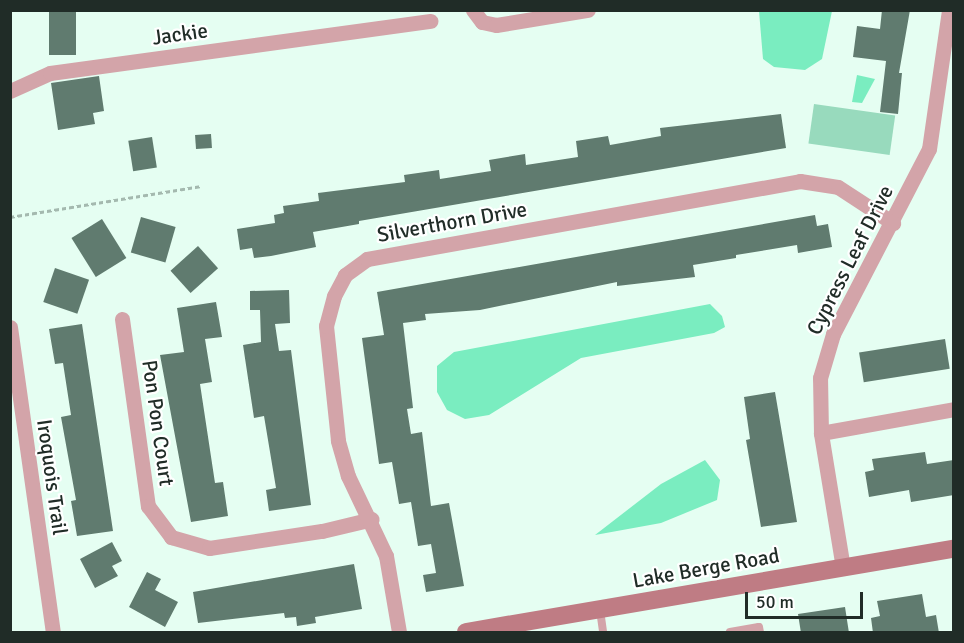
<!DOCTYPE html>
<html>
<head>
<meta charset="utf-8">
<style>
  body { margin:0 }
  #map { position:relative; width:964px; height:643px; overflow:hidden; background:#e5fef2; font-family:Signika,sans-serif }
  div>[style] { position:absolute }
  [style*='--x'] { left:calc(var(--x)*1px); top:calc(var(--y)*1px); width:calc(var(--w)*1px); rotate:calc(var(--a)*1deg) }
  .green>* { inset:0; background:#98dabd; transform-origin:0 0 }
  .water>* { inset:0; background:#7aedc0 }
  .building>* { inset:0; background:#607b6f; transform-origin:0 0 }
  .path>* { height:3px; margin-top:-1.5px; transform-origin:0; background:repeating-linear-gradient(90deg,#a4b9af 0 4.5px,transparent 0 7.5px) }
  .lane>* { height:8px; margin:-4px; padding:0 4px; transform-origin:4px; border-radius:4px; background:#d3a4a9 }
  .street>* { height:15px; margin:-7.5px; padding:0 7.5px; transform-origin:7.5px; border-radius:7.5px; background:#d3a4a9 }
  .secondary>* { height:18px; margin:-9px; padding:0 9px; transform-origin:9px; border-radius:9px; background:#bf7c84 }
  span { translate:-50% -50%; white-space:nowrap; text-align:center; line-height:1.15; -webkit-text-stroke:4.5px #fff; paint-order:stroke }
  .street-label { font-size:21px; color:#202c27 }
  .frame { position:absolute; inset:0; border:12px solid #202c27; pointer-events:none }
  .scale { position:absolute; left:745px; top:592px; width:118px; height:27px; box-sizing:border-box; border:3px solid #202c27; border-top:0; padding-left:8px; font-size:18px; line-height:21px; white-space:nowrap; color:#202c27; -webkit-text-stroke:4px #fff; paint-order:stroke }
</style>
</head>
<body>
<div id="map">
  <div class="green">
    <div style="left:814px;top:104px;width:82px;height:40px;rotate:8deg"></div>
  </div>
  <div class="water">
    <div style="clip-path:polygon(759px 11px,832px 11px,822px 59px,805px 70px,774px 67px,763px 59px)"></div>
    <div style="clip-path:polygon(857px 75px,875px 79px,862px 103px,852px 102px)"></div>
    <div style="clip-path:polygon(710px 304px,722px 316px,725px 327px,714px 333px,581px 358px,489px 415px,465px 419px,447px 410px,437px 392px,437px 366px,454px 352px)"></div>
    <div style="clip-path:polygon(705px 460px,720px 480px,717px 500px,661px 523px,595px 535px,661px 484px)"></div>
  </div>
  <div class="building">
    <div style="left:49px;top:10px;width:27px;height:45px"></div>
    <div style="clip-path:polygon(882px 10px,910px 10px,899px 73px,902px 73px,898px 114px,880px 112px,886px 61px,853px 57px,857px 26px,880px 29px)"></div>
    <div style="clip-path:polygon(99px 76px,104px 111px,93px 113px,95px 124px,58px 130px,51px 83px)"></div>
    <div style="clip-path:polygon(781px 114px,786px 148px,359px 221px,359px 224px,313px 232px,316px 247px,271px 256px,254px 258px,252px 248px,240px 250px,237px 229px,275px 223px,274px 215px,284px 213px,283px 206px,319px 201px,318px 193px,405px 182px,404px 175px,439px 170px,440px 179px,491px 171px,489px 160px,525px 154px,526px 165px,578px 157px,576px 141px,608px 136px,610px 145px,661px 136px,660px 128px)"></div>
    <div style="left:211px;top:134px;width:14px;height:16px;rotate:86deg"></div>
    <div style="left:152px;top:137px;width:31px;height:24px;rotate:81deg"></div>
    <div style="clip-path:polygon(815px 215px,817px 226px,828px 224px,832px 247px,798px 253px,797px 245px,736px 255px,736px 258px,693px 265px,695px 277px,617px 286px,617px 282px,480px 310px,425px 314px,426px 320px,403px 323px,413px 408px,407px 409px,411px 434px,422px 432px,431px 506px,449px 503px,464px 586px,426px 592px,423px 575px,436px 573px,431px 544px,418px 546px,411px 502px,399px 504px,392px 462px,379px 464px,362px 338px,384px 335px,377px 292px)"></div>
    <div style="left:141px;top:217px;width:36px;height:37px;rotate:16deg"></div>
    <div style="left:102px;top:219px;width:46px;height:36px;rotate:58deg"></div>
    <div style="left:198px;top:246px;width:30px;height:37px;rotate:48deg"></div>
    <div style="left:55px;top:268px;width:36px;height:36px;rotate:19deg"></div>
    <div style="clip-path:polygon(289px 290px,290px 323px,275px 324px,279px 351px,291px 350px,311px 505px,269px 511px,266px 490px,276px 488px,264px 416px,254px 418px,243px 345px,261px 342px,260px 310px,250px 310px,250px 291px)"></div>
    <div style="clip-path:polygon(216px 302px,222px 337px,205px 339px,212px 382px,200px 384px,215px 483px,223px 482px,228px 516px,191px 522px,160px 355px,184px 352px,177px 308px)"></div>
    <div style="clip-path:polygon(82px 324px,113px 531px,77px 536px,71px 501px,76px 500px,61px 417px,71px 415px,63px 363px,55px 364px,49px 329px)"></div>
    <div style="left:945px;top:339px;width:30px;height:87px;rotate:81deg"></div>
    <div style="clip-path:polygon(775px 392px,797px 522px,761px 527px,746px 440px,750px 439px,744px 397px)"></div>
    <div style="clip-path:polygon(925px 452px,927px 464px,954px 460px,954px 495px,911px 502px,909px 490px,869px 497px,865px 472px,874px 470px,872px 459px)"></div>
    <div style="clip-path:polygon(112px 542px,122px 561px,112px 566px,118px 576px,95px 588px,80px 559px)"></div>
    <div style="clip-path:polygon(354px 564px,362px 609px,315px 617px,316px 623px,297px 626px,296px 617px,285px 618px,284px 613px,198px 623px,193px 592px)"></div>
    <div style="clip-path:polygon(147px 572px,161px 579px,155px 590px,178px 602px,165px 627px,129px 607px)"></div>
    <div style="clip-path:polygon(922px 594px,926px 617px,936px 615px,939px 633px,873px 633px,871px 618px,880px 616px,877px 601px)"></div>
    <div style="clip-path:polygon(845px 607px,849px 633px,801px 633px,798px 614px)"></div>
  </div>
  <div class="path">
    <div style="--x:10;--y:217;--w:194;--a:-9.2"></div>
  </div>
  <div class="lane">
    <div style="--x:600;--y:610;--w:22;--a:82"></div>
    <div style="--x:730;--y:632;--w:29;--a:-10"></div>
    <div style="--x:759;--y:627;--w:5;--a:79"></div>
  </div>
  <div class="street">
    <div style="--x:473;--y:10;--w:15;--a:53"></div>
    <div style="--x:482;--y:22;--w:14;--a:12"></div>
    <div style="--x:496;--y:25;--w:93;--a:-9.3"></div>
    <div style="--x:10;--y:91;--w:44;--a:-24.2"></div>
    <div style="--x:50;--y:73;--w:384;--a:-7.8"></div>
    <div style="--x:122;--y:319;--w:189;--a:82.1"></div>
    <div style="--x:148;--y:506;--w:39;--a:53"></div>
    <div style="--x:171;--y:537;--w:40;--a:16"></div>
    <div style="--x:209;--y:548;--w:114;--a:-8.6"></div>
    <div style="--x:322;--y:531;--w:51;--a:-13.5"></div>
    <div style="--x:10;--y:327;--w:308;--a:82"></div>
    <div style="--x:821;--y:433;--w:135;--a:-10.2"></div>
    <div style="--x:843;--y:568;--w:137;--a:-99.3"></div>
    <div style="--x:821;--y:433;--w:55;--a:-91"></div>
    <div style="--x:820;--y:378;--w:46;--a:-73.5"></div>
    <div style="--x:833;--y:334;--w:208;--a:-62.6"></div>
    <div style="--x:929;--y:149;--w:140;--a:-81.8"></div>
    <div style="--x:399;--y:632;--w:77;--a:-99.7"></div>
    <div style="--x:386;--y:556;--w:89;--a:-115.4"></div>
    <div style="--x:348;--y:476;--w:37;--a:-106"></div>
    <div style="--x:338;--y:440;--w:115;--a:-96"></div>
    <div style="--x:326;--y:326;--w:31;--a:-75"></div>
    <div style="--x:334;--y:296;--w:24;--a:-62"></div>
    <div style="--x:345;--y:275;--w:27;--a:-36"></div>
    <div style="--x:367;--y:259;--w:440;--a:-10.2"></div>
    <div style="--x:800;--y:181;--w:38;--a:9"></div>
    <div style="--x:838;--y:187;--w:66;--a:33.2"></div>
  </div>
  <div class="secondary">
    <div style="--x:466;--y:632;--w:495;--a:-9.7"></div>
  </div>
  <div class="street-label">
    <span style="left:180px;top:34px;rotate:-8deg">Jackie</span>
    <span style="left:452px;top:222px;rotate:-10deg">Silverthorn Drive</span>
    <span style="left:850px;top:260px;rotate:-63deg">Cypress Leaf Drive</span>
    <span style="left:158px;top:423px;rotate:82deg">Pon Pon Court</span>
    <span style="left:52px;top:477px;rotate:82deg">Iroquois Trail</span>
    <span style="left:706px;top:568px;rotate:-10deg">Lake Berge Road</span>
  </div>
  <div class="frame"></div>
  <div class="scale">50 m</div>
</div>
</body>
</html>
